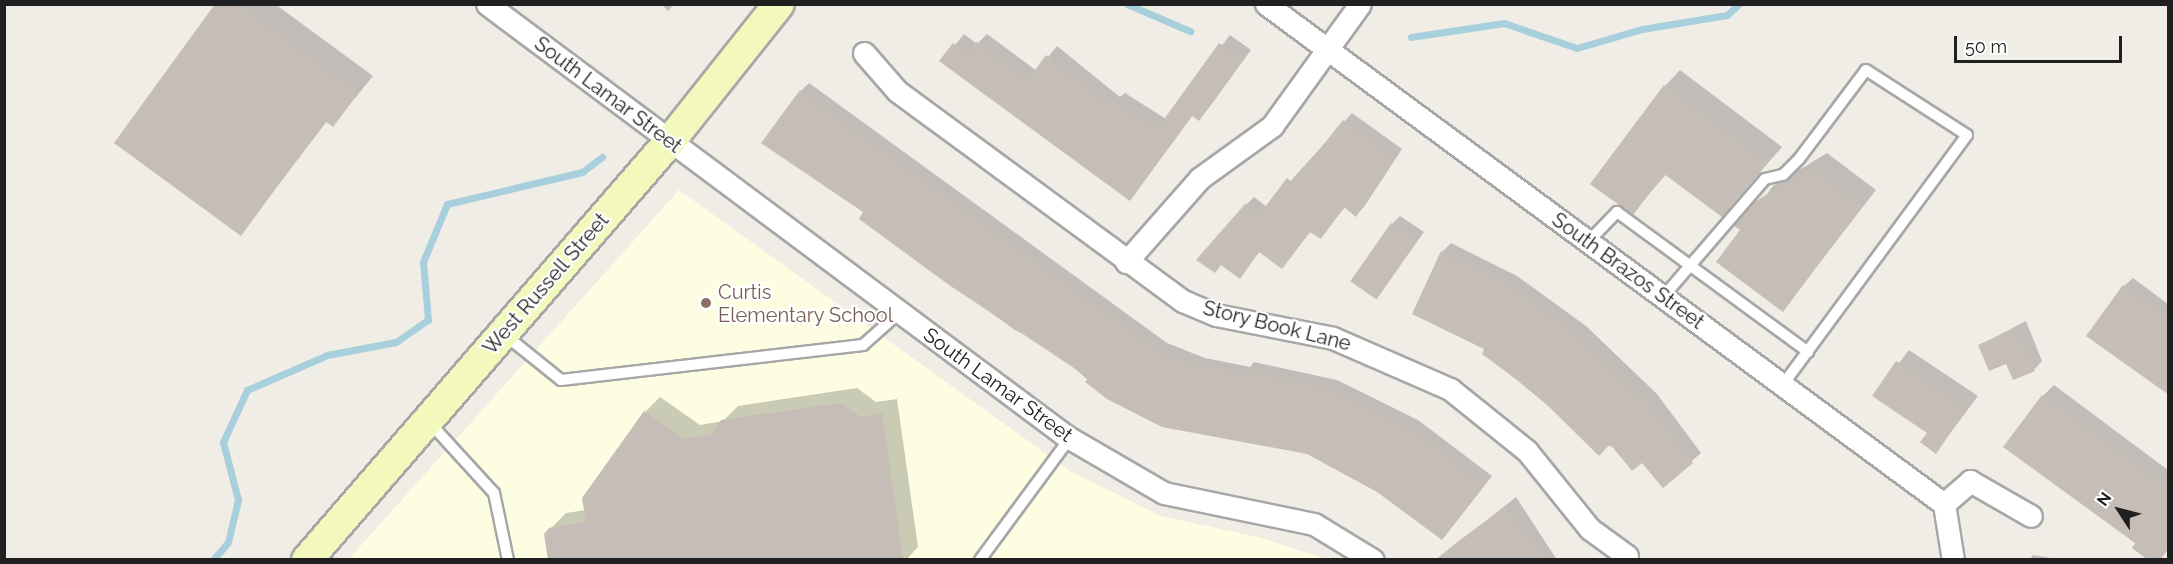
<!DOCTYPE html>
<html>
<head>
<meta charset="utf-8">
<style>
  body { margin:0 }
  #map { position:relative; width:2173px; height:564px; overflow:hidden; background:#f0ede6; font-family:Raleway,sans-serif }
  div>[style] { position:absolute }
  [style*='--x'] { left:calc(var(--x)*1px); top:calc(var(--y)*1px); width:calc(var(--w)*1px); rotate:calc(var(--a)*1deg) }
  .education>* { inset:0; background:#fdfee1 }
  .shadow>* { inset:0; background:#0003 }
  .stream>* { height:7px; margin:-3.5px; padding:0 3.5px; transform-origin:3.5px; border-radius:3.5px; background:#a8cfdc }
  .building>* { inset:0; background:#c5bdb6; transform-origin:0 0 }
  .roads { filter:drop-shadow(2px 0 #a7a7a7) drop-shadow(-2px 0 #a7a7a7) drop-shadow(0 2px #a7a7a7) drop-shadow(0 -2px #a7a7a7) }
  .lane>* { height:10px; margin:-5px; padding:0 5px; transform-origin:5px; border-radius:5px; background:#fff }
  .street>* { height:21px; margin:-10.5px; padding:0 10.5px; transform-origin:10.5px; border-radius:10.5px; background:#fff }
  .secondary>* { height:30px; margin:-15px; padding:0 15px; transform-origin:15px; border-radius:15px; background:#f3f8bc }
  .dots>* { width:16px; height:16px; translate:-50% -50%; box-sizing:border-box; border:3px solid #fff; border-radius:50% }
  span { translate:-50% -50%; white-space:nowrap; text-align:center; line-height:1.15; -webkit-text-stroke:4.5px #fff; paint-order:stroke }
  .street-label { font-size:20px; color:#202020 }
  .education-label { font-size:20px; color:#785e54 }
  .left { translate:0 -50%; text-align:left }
  .frame { position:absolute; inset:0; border:6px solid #202020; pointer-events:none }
  .north { position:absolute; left:2089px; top:480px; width:60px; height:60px; -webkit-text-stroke:4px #fff; paint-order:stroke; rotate:306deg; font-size:16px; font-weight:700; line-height:24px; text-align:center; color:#202020 }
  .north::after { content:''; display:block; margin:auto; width:21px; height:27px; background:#202020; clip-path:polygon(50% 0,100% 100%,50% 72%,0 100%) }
  .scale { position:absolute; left:1954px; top:36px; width:168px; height:27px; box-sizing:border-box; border:3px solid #202020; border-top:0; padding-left:8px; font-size:18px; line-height:21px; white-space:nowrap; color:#202020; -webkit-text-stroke:4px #fff; paint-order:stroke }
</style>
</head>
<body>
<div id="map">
  <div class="education">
    <div style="clip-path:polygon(679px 190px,1070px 471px,1161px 516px,1262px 538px,1325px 559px,348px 560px)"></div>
  </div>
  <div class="shadow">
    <div style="clip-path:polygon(217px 4px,275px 4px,373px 76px,333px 125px,327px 121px,241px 234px)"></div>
    <div style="clip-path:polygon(661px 4px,674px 4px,668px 11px)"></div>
    <div style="clip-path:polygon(964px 34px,977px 44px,987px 34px,1037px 71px,1057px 46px,1120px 97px,1125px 93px,1166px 119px,1230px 35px,1251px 50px,1208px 109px,1199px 119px,1193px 115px,1130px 199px,942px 61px)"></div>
    <div style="clip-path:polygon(1680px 70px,1782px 147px,1722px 215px,1667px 173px,1633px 213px,1665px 86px)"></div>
    <div style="clip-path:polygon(809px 83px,1167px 343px,1205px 358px,1250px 367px,1254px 362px,1337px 380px,1418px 420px,1492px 476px,1442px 538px,1378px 490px,1308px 453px,1108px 398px,1053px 349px,1015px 330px,861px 218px,865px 212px,801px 91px)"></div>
    <div style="clip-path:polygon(1352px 113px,1402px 149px,1364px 207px,1356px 215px,1345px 207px,1320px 238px,1311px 231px,1282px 267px,1260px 251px,1239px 277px,1246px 205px,1254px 197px,1267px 207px)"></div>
    <div style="clip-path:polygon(1827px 153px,1876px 190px,1783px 310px,1742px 229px,1773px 186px)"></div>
    <div style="clip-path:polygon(1400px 216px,1424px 232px,1376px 297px,1392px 224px)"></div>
    <div style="clip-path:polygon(1451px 243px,1517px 276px,1586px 326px,1657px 394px,1701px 453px,1663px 486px,1642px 461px,1580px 432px,1484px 353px,1487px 349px,1442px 252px)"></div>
    <div style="clip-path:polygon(2133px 278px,2168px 304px,2168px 393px,2124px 286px)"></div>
    <div style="clip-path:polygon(2026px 321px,2042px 361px,2034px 370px,2007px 362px,1980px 345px)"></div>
    <div style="clip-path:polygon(1909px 350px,1978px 396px,1936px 452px,1929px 432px,1874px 396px)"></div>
    <div style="clip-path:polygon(2054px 385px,2168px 470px,2168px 550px,2159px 560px,2137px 543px,2043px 396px)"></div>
    <div style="clip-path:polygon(857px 388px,876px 402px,897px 399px,918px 547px,906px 560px,609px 560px,550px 529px,566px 513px,586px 510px,645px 412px,660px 397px,700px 425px,723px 421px,738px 406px)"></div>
    <div style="clip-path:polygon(1516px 497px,1557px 560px,1454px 560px,1447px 552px)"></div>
    <div style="clip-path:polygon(2033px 555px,2063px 560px,2029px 560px)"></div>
  </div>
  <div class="stream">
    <div style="--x:1127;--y:4;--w:69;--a:23.2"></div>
    <div style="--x:1411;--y:37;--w:94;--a:-8.6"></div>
    <div style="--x:1504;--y:23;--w:77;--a:18.9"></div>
    <div style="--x:1577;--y:48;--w:68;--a:-16.3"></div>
    <div style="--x:1642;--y:29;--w:86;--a:-9.4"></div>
    <div style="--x:1727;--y:15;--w:16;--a:-43"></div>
    <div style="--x:213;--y:560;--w:23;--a:-50"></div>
    <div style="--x:228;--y:542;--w:43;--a:-76.6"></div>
    <div style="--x:238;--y:500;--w:60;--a:-104.5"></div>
    <div style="--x:223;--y:442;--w:57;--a:-65.2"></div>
    <div style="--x:247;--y:390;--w:87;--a:-23.6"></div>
    <div style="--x:327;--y:355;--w:70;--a:-10.7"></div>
    <div style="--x:396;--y:342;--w:39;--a:-35"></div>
    <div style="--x:428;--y:320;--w:58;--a:-94.9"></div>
    <div style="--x:423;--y:262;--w:63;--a:-67.5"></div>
    <div style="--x:447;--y:204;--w:139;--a:-13.3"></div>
    <div style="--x:582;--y:172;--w:25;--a:-37"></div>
  </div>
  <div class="building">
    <div style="clip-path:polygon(215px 4px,239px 4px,359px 92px,333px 127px,325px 121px,241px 236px,114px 143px)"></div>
    <div style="clip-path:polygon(976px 42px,1028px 80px,1046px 55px,1110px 106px,1114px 101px,1157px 129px,1219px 43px,1243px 60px,1199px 121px,1192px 116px,1130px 201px,939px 61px,953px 43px,968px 53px)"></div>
    <div style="clip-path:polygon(1664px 85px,1768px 163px,1722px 217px,1664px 174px,1633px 215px,1590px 184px)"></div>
    <div style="clip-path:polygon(800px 90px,1159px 351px,1197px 367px,1199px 362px,1244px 375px,1245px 370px,1328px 388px,1410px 428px,1485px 485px,1442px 540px,1377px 492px,1307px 454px,1162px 427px,1107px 399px,1085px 382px,1089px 378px,949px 285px,859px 219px,863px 212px,761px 143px)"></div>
    <div style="clip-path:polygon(1343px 120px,1395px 158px,1356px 217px,1344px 207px,1321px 239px,1310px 232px,1282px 269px,1259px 252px,1240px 279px,1221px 265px,1215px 273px,1196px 260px,1245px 204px,1259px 215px,1287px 178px,1293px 183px)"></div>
    <div style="clip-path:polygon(1811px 168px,1862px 206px,1783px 312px,1716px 262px,1740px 230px,1734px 226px,1756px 201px)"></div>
    <div style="left:1391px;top:223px;width:32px;height:71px;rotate:35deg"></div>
    <div style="clip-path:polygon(1441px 251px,1508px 284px,1577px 335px,1648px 403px,1693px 463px,1663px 488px,1642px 463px,1632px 471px,1610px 444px,1599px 456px,1535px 393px,1482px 354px,1484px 349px,1412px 314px)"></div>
    <div style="clip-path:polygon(2123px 285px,2169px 318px,2169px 395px,2086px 336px)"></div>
    <div style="clip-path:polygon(2017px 328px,2035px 371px,2013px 380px,2006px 364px,1989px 371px,1978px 345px)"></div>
    <div style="clip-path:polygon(1896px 361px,1967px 408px,1936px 454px,1920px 442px,1927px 433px,1872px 396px)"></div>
    <div style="clip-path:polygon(2042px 395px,2169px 488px,2169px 548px,2160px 560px,2148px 560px,2132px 548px,2135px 543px,2003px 447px)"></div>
    <div style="clip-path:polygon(841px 403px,861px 417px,882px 413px,903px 560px,548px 560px,544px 534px,549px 528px,586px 522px,582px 498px,644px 411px,684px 439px,711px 435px,721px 420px)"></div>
    <div style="clip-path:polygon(1506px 506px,1545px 560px,1435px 560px,1460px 540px)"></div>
  </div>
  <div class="roads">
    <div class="lane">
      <div style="--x:1588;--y:242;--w:42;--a:-46"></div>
      <div style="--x:1617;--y:212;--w:237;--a:36.2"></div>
      <div style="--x:1663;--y:297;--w:156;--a:-49.2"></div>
      <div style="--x:1765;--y:179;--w:18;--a:-13"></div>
      <div style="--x:1783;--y:175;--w:23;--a:-45"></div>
      <div style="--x:1799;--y:159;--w:111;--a:-53"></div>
      <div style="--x:1866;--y:70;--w:120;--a:32.8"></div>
      <div style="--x:1967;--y:135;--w:310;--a:126.4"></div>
      <div style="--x:505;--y:335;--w:72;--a:38.8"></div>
      <div style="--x:561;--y:380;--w:304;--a:-6.6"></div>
      <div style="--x:863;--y:345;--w:48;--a:-41.6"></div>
      <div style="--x:430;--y:423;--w:95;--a:47.6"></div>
      <div style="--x:494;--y:493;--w:68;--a:78.2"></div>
      <div style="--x:980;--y:560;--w:152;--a:-53.6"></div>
    </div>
    <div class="street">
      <div style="--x:487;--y:4;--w:722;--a:36.73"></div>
      <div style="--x:1066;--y:436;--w:113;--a:30.2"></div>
      <div style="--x:1164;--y:493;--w:153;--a:11.7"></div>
      <div style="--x:1314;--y:524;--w:69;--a:31.4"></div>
      <div style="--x:1266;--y:4;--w:842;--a:36.41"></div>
      <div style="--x:1944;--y:504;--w:57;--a:80.9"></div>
      <div style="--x:864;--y:53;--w:50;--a:49"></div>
      <div style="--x:897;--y:91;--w:355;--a:36.3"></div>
      <div style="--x:1183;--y:301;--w:36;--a:23"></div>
      <div style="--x:1216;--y:315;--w:119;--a:11.1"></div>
      <div style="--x:1333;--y:338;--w:128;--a:23.6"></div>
      <div style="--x:1450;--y:389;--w:99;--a:38.8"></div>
      <div style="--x:1527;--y:451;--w:100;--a:51.1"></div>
      <div style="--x:1590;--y:529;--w:46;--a:36.1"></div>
      <div style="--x:1126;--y:262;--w:112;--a:-48.6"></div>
      <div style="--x:1200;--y:178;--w:89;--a:-35.8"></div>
      <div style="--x:1272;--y:126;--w:150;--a:-54.2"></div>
      <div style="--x:1944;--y:504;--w:35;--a:-41"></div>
      <div style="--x:1970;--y:481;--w:70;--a:29.8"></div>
    </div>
    <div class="secondary">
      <div style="--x:307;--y:560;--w:554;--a:-49.1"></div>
      <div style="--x:670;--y:141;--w:175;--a:-51.5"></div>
    </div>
  </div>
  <div class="dots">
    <div style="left:706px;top:303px;background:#8d6e63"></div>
  </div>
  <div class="street-label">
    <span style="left:608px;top:95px;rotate:37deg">South Lamar Street</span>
    <span style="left:1628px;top:271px;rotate:36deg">South Brazos Street</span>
    <span style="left:546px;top:284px;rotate:-49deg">West Russell Street</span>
    <span style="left:1277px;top:326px;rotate:14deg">Story Book Lane</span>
    <span style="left:998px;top:385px;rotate:36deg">South Lamar Street</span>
  </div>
  <div class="education-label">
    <span class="left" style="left:718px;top:304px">Curtis<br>Elementary School</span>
  </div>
  <div class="frame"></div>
  <div class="north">N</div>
  <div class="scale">50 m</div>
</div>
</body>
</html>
